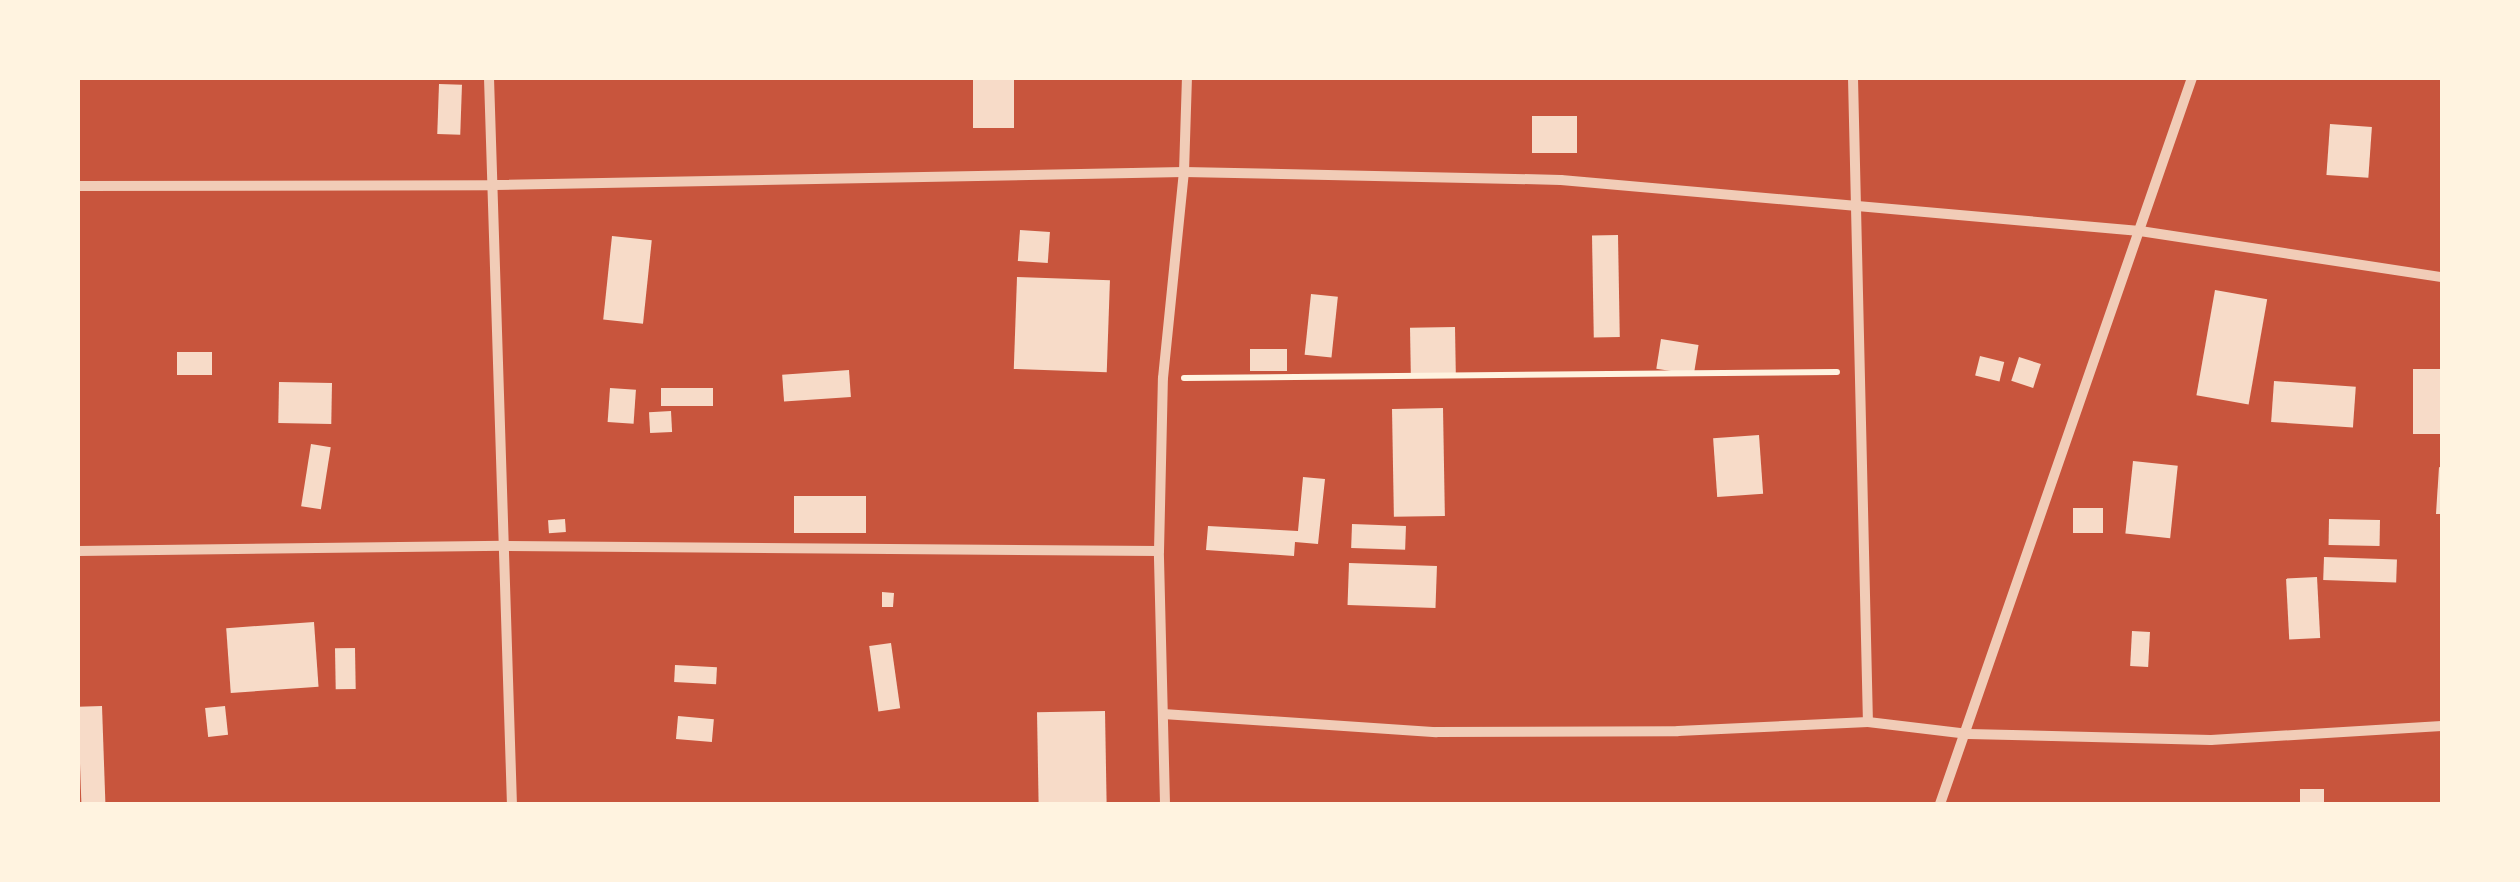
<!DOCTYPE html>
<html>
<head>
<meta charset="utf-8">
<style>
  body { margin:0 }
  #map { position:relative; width:2520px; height:882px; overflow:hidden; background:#c8553d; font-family:Bitter,serif }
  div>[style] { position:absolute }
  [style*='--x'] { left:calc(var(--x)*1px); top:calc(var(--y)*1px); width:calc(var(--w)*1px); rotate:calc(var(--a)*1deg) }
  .building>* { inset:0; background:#f7dbc8; transform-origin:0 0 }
  .path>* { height:6px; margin:-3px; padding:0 3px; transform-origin:3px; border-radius:3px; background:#fff3e0 }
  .minor>* { height:10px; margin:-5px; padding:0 5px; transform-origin:5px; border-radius:5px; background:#f1ccb7 }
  span { translate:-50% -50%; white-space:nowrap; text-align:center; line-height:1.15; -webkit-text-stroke:10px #fff3e0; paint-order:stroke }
  .frame { position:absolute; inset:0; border:80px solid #fff3e0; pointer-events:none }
</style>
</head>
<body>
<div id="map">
  <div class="building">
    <div style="left:973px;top:78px;width:41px;height:50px"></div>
    <div style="left:439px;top:84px;width:23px;height:50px;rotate:2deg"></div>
    <div style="left:1532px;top:116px;width:45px;height:37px"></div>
    <div style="left:2330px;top:124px;width:42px;height:51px;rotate:4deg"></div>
    <div style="left:1020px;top:230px;width:30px;height:31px;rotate:4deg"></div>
    <div style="left:1618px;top:235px;width:102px;height:26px;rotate:89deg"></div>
    <div style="left:612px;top:236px;width:40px;height:84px;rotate:6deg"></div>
    <div style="left:1017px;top:277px;width:93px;height:92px;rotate:2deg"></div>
    <div style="left:2215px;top:290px;width:53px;height:107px;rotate:10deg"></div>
    <div style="left:1311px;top:294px;width:27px;height:61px;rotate:6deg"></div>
    <div style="left:1455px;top:327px;width:50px;height:45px;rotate:89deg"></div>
    <div style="left:1661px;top:339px;width:38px;height:30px;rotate:9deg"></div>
    <div style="left:1250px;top:349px;width:37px;height:22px"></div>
    <div style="left:177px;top:352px;width:35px;height:23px"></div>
    <div style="left:1980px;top:356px;width:25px;height:20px;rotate:14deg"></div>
    <div style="left:2019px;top:357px;width:23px;height:25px;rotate:18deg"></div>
    <div style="left:2413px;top:369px;width:29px;height:65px"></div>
    <div style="left:849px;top:370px;width:27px;height:67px;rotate:86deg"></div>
    <div style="left:2274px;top:381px;width:82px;height:41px;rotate:4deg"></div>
    <div style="left:279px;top:382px;width:53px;height:41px;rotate:1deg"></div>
    <div style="left:610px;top:388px;width:26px;height:34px;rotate:4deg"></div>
    <div style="left:713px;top:388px;width:18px;height:52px;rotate:90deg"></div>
    <div style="left:1443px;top:408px;width:108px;height:51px;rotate:89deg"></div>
    <div style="left:671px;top:411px;width:21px;height:22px;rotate:87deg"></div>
    <div style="left:1759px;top:435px;width:59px;height:46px;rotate:86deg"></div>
    <div style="left:311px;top:444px;width:20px;height:63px;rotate:9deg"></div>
    <div style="left:2133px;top:461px;width:45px;height:73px;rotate:6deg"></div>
    <div style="clip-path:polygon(2439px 467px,2442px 468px,2442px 514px,2436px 514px)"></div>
    <div style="clip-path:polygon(1303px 477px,1325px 479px,1318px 544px,1295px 542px,1294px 556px,1206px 550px,1208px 526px,1298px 531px)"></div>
    <div style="left:794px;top:496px;width:72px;height:37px"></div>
    <div style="left:2073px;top:508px;width:30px;height:25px"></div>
    <div style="left:565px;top:519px;width:13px;height:17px;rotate:86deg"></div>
    <div style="left:2329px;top:519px;width:51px;height:26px;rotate:1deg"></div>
    <div style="left:1352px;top:524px;width:54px;height:24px;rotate:2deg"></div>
    <div style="left:2324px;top:557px;width:73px;height:23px;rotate:2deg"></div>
    <div style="left:1349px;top:563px;width:88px;height:42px;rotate:2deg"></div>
    <div style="left:2317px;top:577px;width:61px;height:31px;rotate:87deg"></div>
    <div style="clip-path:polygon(882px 592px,894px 593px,893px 607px,882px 607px)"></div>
    <div style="left:314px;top:622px;width:65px;height:88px;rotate:86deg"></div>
    <div style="left:2132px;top:631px;width:18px;height:35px;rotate:3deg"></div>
    <div style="left:891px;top:643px;width:66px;height:22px;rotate:82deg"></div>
    <div style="left:355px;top:648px;width:41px;height:20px;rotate:89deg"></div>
    <div style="left:675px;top:665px;width:42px;height:17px;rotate:3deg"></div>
    <div style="left:102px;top:706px;width:98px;height:24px;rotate:88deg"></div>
    <div style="left:225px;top:706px;width:29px;height:20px;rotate:84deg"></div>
    <div style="left:1105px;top:711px;width:93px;height:68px;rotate:89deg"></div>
    <div style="left:678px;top:716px;width:36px;height:23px;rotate:5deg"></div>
    <div style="left:2300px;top:789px;width:24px;height:15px"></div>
  </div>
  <div class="path">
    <div style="--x:1184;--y:378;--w:653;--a:-0.53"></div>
  </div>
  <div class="minor">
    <div style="--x:489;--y:78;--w:726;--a:88.19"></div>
    <div style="--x:1853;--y:78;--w:644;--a:88.67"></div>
    <div style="--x:78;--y:186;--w:417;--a:-0.1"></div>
    <div style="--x:495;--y:185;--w:689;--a:-1.08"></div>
    <div style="--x:1184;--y:172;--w:377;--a:1.2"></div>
    <div style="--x:1561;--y:180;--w:581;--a:5.03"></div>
    <div style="--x:2140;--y:231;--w:305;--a:8.7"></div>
    <div style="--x:78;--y:551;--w:427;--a:-0.7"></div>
    <div style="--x:505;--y:546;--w:654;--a:0.44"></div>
    <div style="--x:1163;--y:714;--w:274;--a:3.8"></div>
    <div style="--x:1436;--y:732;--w:242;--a:-0.2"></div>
    <div style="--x:1678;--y:731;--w:190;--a:-2.7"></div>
    <div style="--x:1868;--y:722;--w:101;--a:6.8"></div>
    <div style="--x:1968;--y:734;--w:243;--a:1.4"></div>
    <div style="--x:2211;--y:740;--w:231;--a:-3.5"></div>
    <div style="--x:1165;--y:804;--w:253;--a:-91.4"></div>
    <div style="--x:1159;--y:551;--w:173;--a:-88.7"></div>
    <div style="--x:1163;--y:378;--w:207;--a:-84.2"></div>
    <div style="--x:1184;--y:172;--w:94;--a:-88.2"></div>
    <div style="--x:1940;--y:804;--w:768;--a:-70.86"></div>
  </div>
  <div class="frame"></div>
</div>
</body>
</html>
